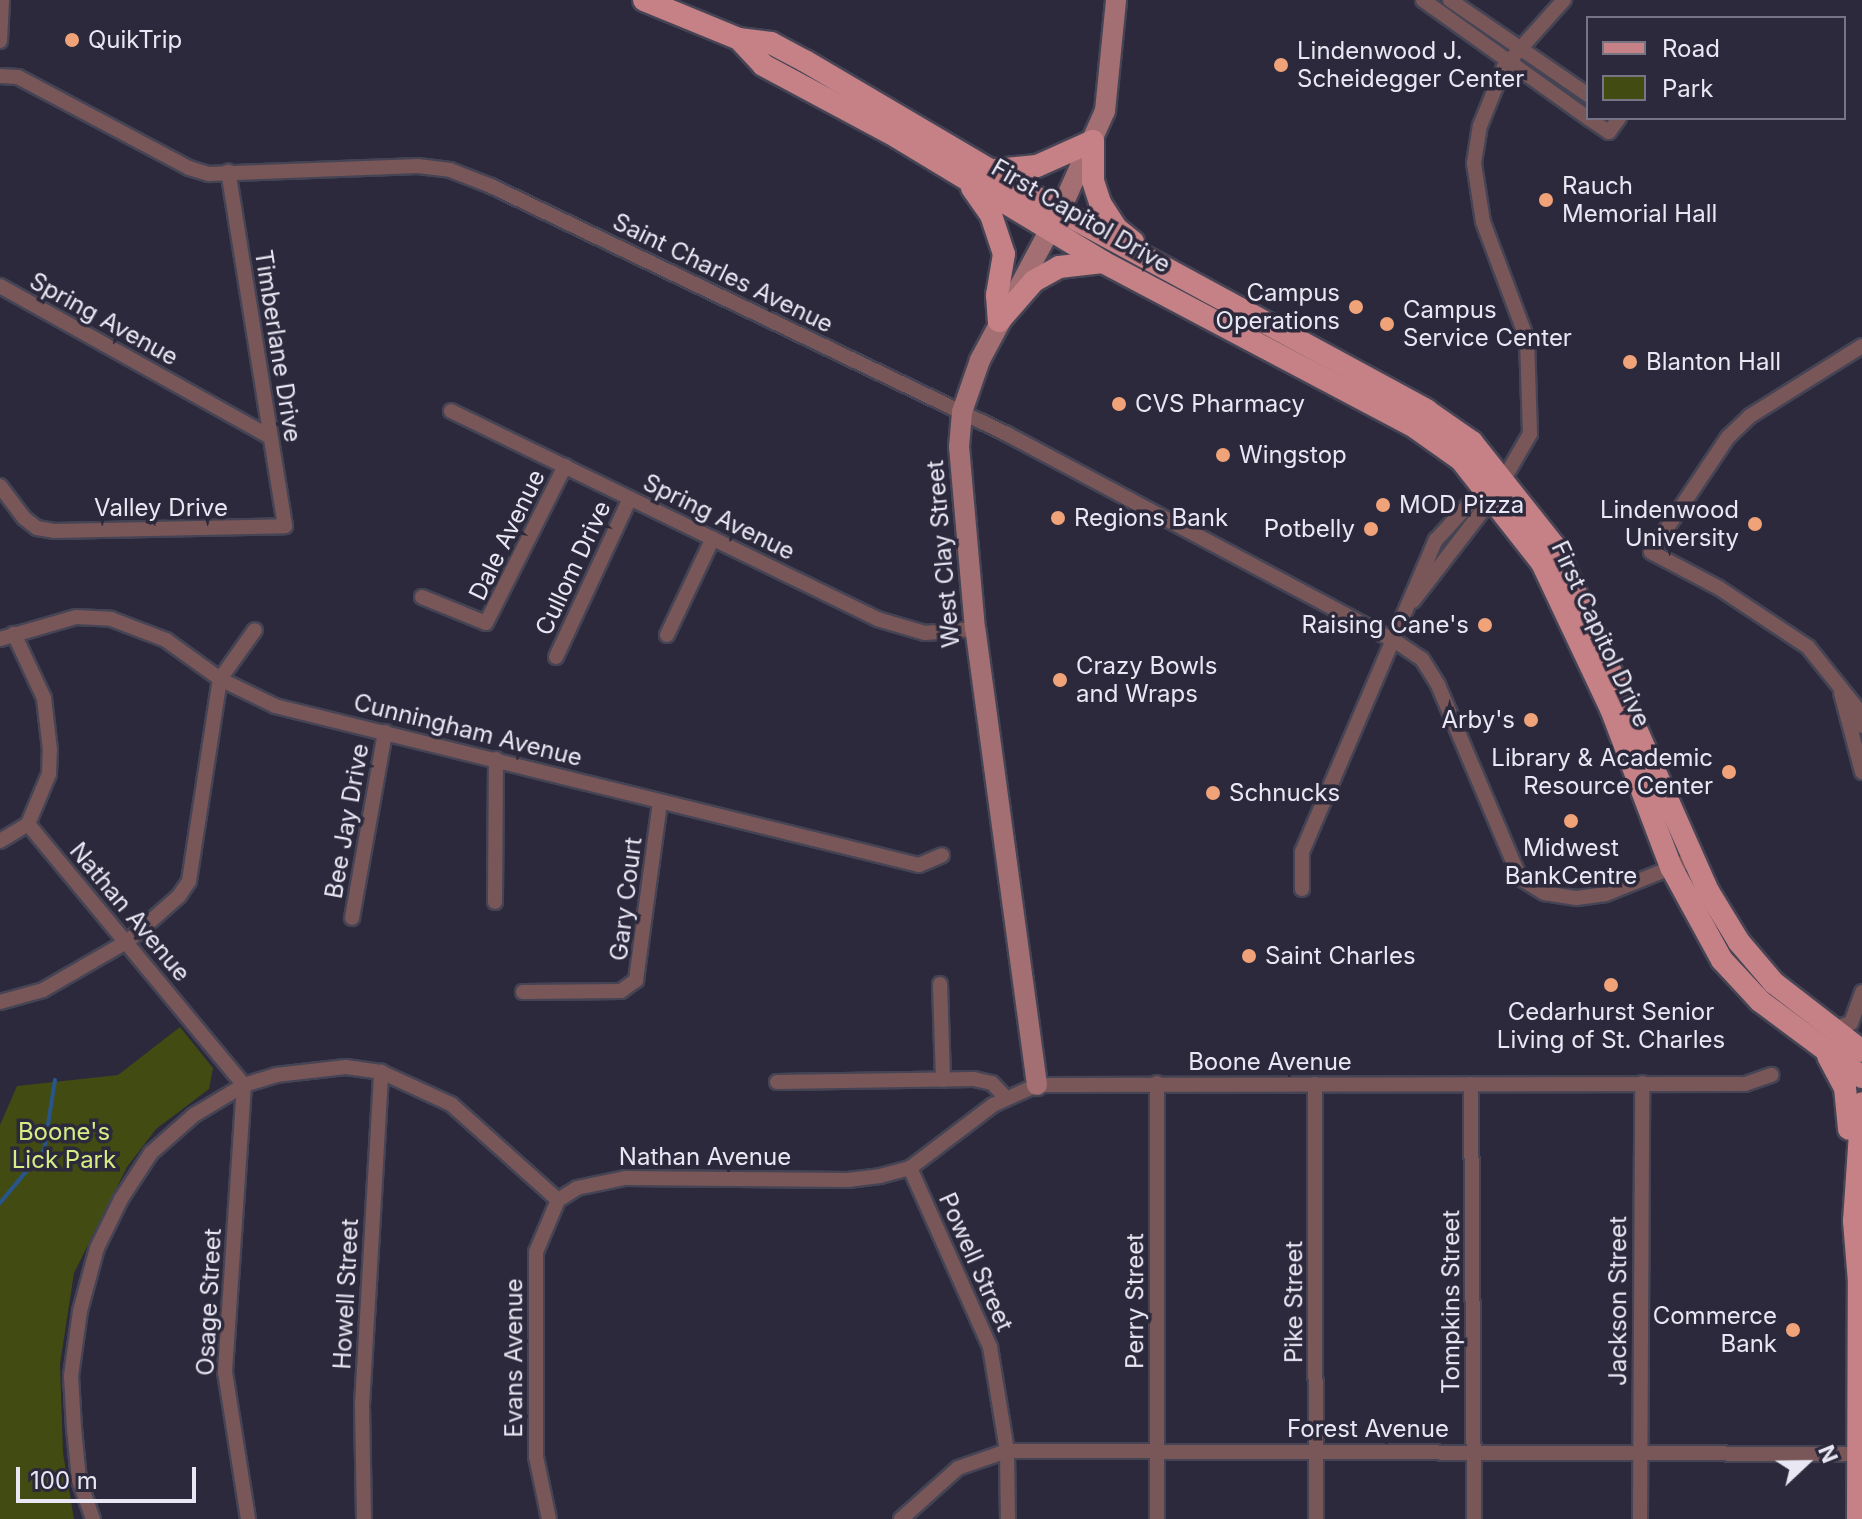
<!DOCTYPE html>
<html>
<head>
<meta charset="utf-8">
<style>
  body { margin:0 }
  #map { position:relative; width:1862px; height:1519px; overflow:hidden; background:#2b293b; font-family:Inter,sans-serif }
  div>[style] { position:absolute }
  [style*='--x'] { left:calc(var(--x)*1px); top:calc(var(--y)*1px); width:calc(var(--w)*1px); rotate:calc(var(--a)*1deg) }
  .green>* { inset:0; background:#414b12 }
  .stream>* { height:4px; margin:-2px; padding:0 2px; transform-origin:2px; border-radius:2px; background:#28568b }
  .roads { filter:drop-shadow(2px 0 #454455) drop-shadow(-2px 0 #454455) drop-shadow(0 2px #454455) drop-shadow(0 -2px #454455) }
  .street>* { height:14px; margin:-7px; padding:0 7px; transform-origin:7px; border-radius:7px; background:#795759 }
  .secondary>* { height:20px; margin:-10px; padding:0 10px; transform-origin:10px; border-radius:10px; background:#a46f72 }
  .primary>* { height:22px; margin:-11px; padding:0 11px; transform-origin:11px; border-radius:11px; background:#c58186 }
  .dots>* { width:22px; height:22px; translate:-50% -50%; box-sizing:border-box; border:4px solid #2b293b; border-radius:50% }
  span { translate:-50% -50%; white-space:nowrap; text-align:center; line-height:1.15; -webkit-text-stroke:7px #2b293b; paint-order:stroke }
  .poi-label { font-size:24px; color:#e8e7f3 }
  .left { translate:0 -50%; text-align:left }
  .right { translate:-100% -50%; text-align:right }
  .street-label { font-size:24px; color:#e8e7f3 }
  .park-label { font-size:24px; color:#d6ec85 }
  .legend { position:absolute; left:1586px; top:16px; width:260px; height:104px; box-sizing:border-box; background:#2b293b; border:2px solid #777585; margin:0; padding:10px 14px; list-style:none; font-size:24px; color:#e8e7f3 }
  .legend li { display:flex; align-items:center; gap:16px; height:40px }
  .legend b { width:40px; border:2px solid #777585 }
  .north { position:absolute; left:1766px; top:1423px; width:80px; height:80px; -webkit-text-stroke:6px #2b293b; paint-order:stroke; rotate:68deg; font-size:22px; font-weight:700; line-height:32px; text-align:center; color:#e8e7f3 }
  .north::after { content:''; display:block; margin:auto; width:28px; height:36px; background:#e8e7f3; clip-path:polygon(50% 0,100% 100%,50% 72%,0 100%) }
  .scale { position:absolute; left:16px; top:1467px; width:180px; height:36px; box-sizing:border-box; border:4px solid #e8e7f3; border-top:0; padding-left:10px; font-size:24px; line-height:28px; white-space:nowrap; color:#e8e7f3; -webkit-text-stroke:6px #2b293b; paint-order:stroke }
</style>
</head>
<body>
<div id="map">
  <div class="green">
    <div style="clip-path:polygon(180px 1027px,213px 1068px,209px 1089px,156px 1129px,127px 1167px,74px 1273px,60px 1364px,63px 1453px,74px 1519px,0 1519px,0 1125px,17px 1086px,118px 1075px)"></div>
  </div>
  <div class="stream">
    <div style="--x:0;--y:1203;--w:69;--a:-50.3"></div>
    <div style="--x:44;--y:1150;--w:71;--a:-81.1"></div>
  </div>
  <div class="roads">
    <div class="street">
      <div style="--x:1423;--y:0;--w:203;--a:35.6"></div>
      <div style="--x:1450;--y:0;--w:168;--a:34.5"></div>
      <div style="--x:0;--y:41;--w:41;--a:-87.2"></div>
      <div style="--x:0;--y:76;--w:18;--a:3"></div>
      <div style="--x:18;--y:77;--w:194;--a:28"></div>
      <div style="--x:189;--y:168;--w:21;--a:17"></div>
      <div style="--x:209;--y:174;--w:209;--a:-2.2"></div>
      <div style="--x:418;--y:166;--w:32;--a:7"></div>
      <div style="--x:450;--y:170;--w:44;--a:21.3"></div>
      <div style="--x:491;--y:186;--w:573;--a:25.67"></div>
      <div style="--x:1007;--y:434;--w:440;--a:28.1"></div>
      <div style="--x:1395;--y:641;--w:32;--a:34"></div>
      <div style="--x:1422;--y:659;--w:31;--a:58"></div>
      <div style="--x:1438;--y:685;--w:210;--a:67"></div>
      <div style="--x:1520;--y:878;--w:28;--a:32"></div>
      <div style="--x:1544;--y:893;--w:33;--a:9"></div>
      <div style="--x:1577;--y:898;--w:29;--a:-8"></div>
      <div style="--x:1606;--y:894;--w:96;--a:-22"></div>
      <div style="--x:1588;--y:118;--w:25;--a:34"></div>
      <div style="--x:1609;--y:132;--w:17;--a:-54"></div>
      <div style="--x:0;--y:286;--w:309;--a:29.2"></div>
      <div style="--x:1862;--y:346;--w:132;--a:148"></div>
      <div style="--x:1750;--y:416;--w:30;--a:136"></div>
      <div style="--x:1728;--y:437;--w:138;--a:123.8"></div>
      <div style="--x:1651;--y:552;--w:77;--a:27.9"></div>
      <div style="--x:1719;--y:588;--w:107;--a:33.5"></div>
      <div style="--x:1808;--y:647;--w:77;--a:51.3"></div>
      <div style="--x:1856;--y:707;--w:20;--a:72"></div>
      <div style="--x:451;--y:411;--w:474;--a:26"></div>
      <div style="--x:877;--y:619;--w:50;--a:16.3"></div>
      <div style="--x:925;--y:633;--w:50;--a:-4.6"></div>
      <div style="--x:0;--y:486;--w:40;--a:53"></div>
      <div style="--x:24;--y:518;--w:16;--a:38"></div>
      <div style="--x:37;--y:528;--w:17;--a:10"></div>
      <div style="--x:54;--y:531;--w:231;--a:-1.2"></div>
      <div style="--x:285;--y:526;--w:359;--a:-99.1"></div>
      <div style="--x:422;--y:597;--w:69;--a:22.1"></div>
      <div style="--x:486;--y:623;--w:176;--a:-63.3"></div>
      <div style="--x:1413;--y:601;--w:133;--a:-52.4"></div>
      <div style="--x:1494;--y:496;--w:72;--a:-59.9"></div>
      <div style="--x:1530;--y:434;--w:95;--a:-91.8"></div>
      <div style="--x:1527;--y:339;--w:125;--a:-110.6"></div>
      <div style="--x:1483;--y:222;--w:60;--a:-98.7"></div>
      <div style="--x:1474;--y:163;--w:37;--a:-81"></div>
      <div style="--x:1480;--y:126;--w:64;--a:-67.9"></div>
      <div style="--x:1504;--y:67;--w:90;--a:-48.2"></div>
      <div style="--x:667;--y:635;--w:107;--a:-64.6"></div>
      <div style="--x:0;--y:639;--w:79;--a:-16.1"></div>
      <div style="--x:76;--y:617;--w:35;--a:3"></div>
      <div style="--x:111;--y:619;--w:59;--a:20.9"></div>
      <div style="--x:166;--y:640;--w:67;--a:35.8"></div>
      <div style="--x:220;--y:679;--w:61;--a:26.1"></div>
      <div style="--x:275;--y:706;--w:663;--a:13.87"></div>
      <div style="--x:919;--y:865;--w:25;--a:-23"></div>
      <div style="--x:556;--y:657;--w:175;--a:-65"></div>
      <div style="--x:1841;--y:693;--w:82;--a:75.1"></div>
      <div style="--x:28;--y:824;--w:339;--a:50.4"></div>
      <div style="--x:0;--y:841;--w:33;--a:-31"></div>
      <div style="--x:28;--y:824;--w:54;--a:-67.2"></div>
      <div style="--x:49;--y:774;--w:24;--a:-88"></div>
      <div style="--x:50;--y:750;--w:52;--a:-96.6"></div>
      <div style="--x:44;--y:698;--w:71;--a:-115.1"></div>
      <div style="--x:1302;--y:889;--w:37;--a:-90"></div>
      <div style="--x:1302;--y:852;--w:340;--a:-66.8"></div>
      <div style="--x:1436;--y:540;--w:79;--a:-47.6"></div>
      <div style="--x:495;--y:902;--w:143;--a:-89.6"></div>
      <div style="--x:352;--y:918;--w:189;--a:-79.9"></div>
      <div style="--x:940;--y:984;--w:96;--a:88.2"></div>
      <div style="--x:523;--y:992;--w:98;--a:-0.6"></div>
      <div style="--x:621;--y:991;--w:19;--a:-36"></div>
      <div style="--x:636;--y:980;--w:180;--a:-82.3"></div>
      <div style="--x:0;--y:1002;--w:45;--a:-15.6"></div>
      <div style="--x:43;--y:990;--w:98;--a:-30"></div>
      <div style="--x:128;--y:941;--w:68;--a:-41.4"></div>
      <div style="--x:179;--y:896;--w:18;--a:-56"></div>
      <div style="--x:189;--y:881;--w:204;--a:-81.3"></div>
      <div style="--x:220;--y:679;--w:60;--a:-54.5"></div>
      <div style="--x:1832;--y:1029;--w:20;--a:-18"></div>
      <div style="--x:1851;--y:1023;--w:33;--a:-70"></div>
      <div style="--x:777;--y:1082;--w:197;--a:-0.9"></div>
      <div style="--x:974;--y:1079;--w:18;--a:13"></div>
      <div style="--x:992;--y:1083;--w:19;--a:47"></div>
      <div style="--x:1157;--y:1083;--w:436;--a:90"></div>
      <div style="--x:1315;--y:1084;--w:435;--a:89.9"></div>
      <div style="--x:1471;--y:1084;--w:435;--a:89.6"></div>
      <div style="--x:244;--y:1085;--w:288;--a:93.8"></div>
      <div style="--x:225;--y:1372;--w:149;--a:81.1"></div>
      <div style="--x:910;--y:1168;--w:196;--a:65.9"></div>
      <div style="--x:990;--y:1347;--w:105;--a:80.7"></div>
      <div style="--x:1007;--y:1451;--w:68;--a:89.2"></div>
      <div style="--x:93;--y:1519;--w:41;--a:-109.7"></div>
      <div style="--x:79;--y:1480;--w:52;--a:-95.5"></div>
      <div style="--x:74;--y:1428;--w:52;--a:-93.3"></div>
      <div style="--x:71;--y:1376;--w:66;--a:-82.1"></div>
      <div style="--x:80;--y:1311;--w:65;--a:-74.9"></div>
      <div style="--x:97;--y:1248;--w:55;--a:-63.9"></div>
      <div style="--x:121;--y:1199;--w:55;--a:-56.9"></div>
      <div style="--x:151;--y:1153;--w:57;--a:-41.5"></div>
      <div style="--x:194;--y:1115;--w:58;--a:-31"></div>
      <div style="--x:244;--y:1085;--w:34;--a:-17"></div>
      <div style="--x:276;--y:1075;--w:70;--a:-6.5"></div>
      <div style="--x:346;--y:1067;--w:35;--a:8"></div>
      <div style="--x:381;--y:1072;--w:77;--a:24.6"></div>
      <div style="--x:451;--y:1104;--w:144;--a:41.9"></div>
      <div style="--x:364;--y:1519;--w:114;--a:-91"></div>
      <div style="--x:362;--y:1405;--w:334;--a:-86.7"></div>
      <div style="--x:549;--y:1519;--w:63;--a:-101.8"></div>
      <div style="--x:536;--y:1457;--w:205;--a:-90"></div>
      <div style="--x:536;--y:1252;--w:56;--a:-67.1"></div>
      <div style="--x:558;--y:1200;--w:22;--a:-32"></div>
      <div style="--x:577;--y:1188;--w:49;--a:-11.8"></div>
      <div style="--x:625;--y:1178;--w:223;--a:0.5"></div>
      <div style="--x:848;--y:1180;--w:32;--a:-7"></div>
      <div style="--x:880;--y:1176;--w:31;--a:-15"></div>
      <div style="--x:910;--y:1168;--w:104;--a:-37.2"></div>
      <div style="--x:993;--y:1105;--w:48;--a:-24.4"></div>
      <div style="--x:1037;--y:1085;--w:708;--a:-0.08"></div>
      <div style="--x:1745;--y:1084;--w:28;--a:-19"></div>
      <div style="--x:901;--y:1519;--w:76;--a:-41.8"></div>
      <div style="--x:958;--y:1468;--w:52;--a:-19.1"></div>
      <div style="--x:1007;--y:1451;--w:851;--a:0.2"></div>
      <div style="--x:1640;--y:1519;--w:436;--a:-89.7"></div>
    </div>
    <div class="secondary">
      <div style="--x:1037;--y:1085;--w:460;--a:-97.7"></div>
      <div style="--x:975;--y:629;--w:183;--a:-95"></div>
      <div style="--x:959;--y:447;--w:35;--a:-85"></div>
      <div style="--x:962;--y:412;--w:55;--a:-70.9"></div>
      <div style="--x:980;--y:360;--w:169;--a:-61.8"></div>
      <div style="--x:1060;--y:211;--w:110;--a:-65.8"></div>
      <div style="--x:1105;--y:111;--w:112;--a:-84.3"></div>
    </div>
    <div class="primary">
      <div style="--x:644;--y:0;--w:103;--a:22.3"></div>
      <div style="--x:739;--y:39;--w:32;--a:7"></div>
      <div style="--x:771;--y:43;--w:38;--a:28"></div>
      <div style="--x:805;--y:61;--w:296;--a:30.5"></div>
      <div style="--x:1060;--y:211;--w:417;--a:28.5"></div>
      <div style="--x:1426;--y:410;--w:56;--a:34.8"></div>
      <div style="--x:1472;--y:442;--w:135;--a:51.6"></div>
      <div style="--x:1556;--y:548;--w:375;--a:66.1"></div>
      <div style="--x:1708;--y:891;--w:60;--a:58.7"></div>
      <div style="--x:1739;--y:942;--w:54;--a:49.5"></div>
      <div style="--x:1774;--y:983;--w:111;--a:37.7"></div>
      <div style="--x:739;--y:39;--w:35;--a:47"></div>
      <div style="--x:763;--y:65;--w:152;--a:28.2"></div>
      <div style="--x:897;--y:137;--w:241;--a:31.2"></div>
      <div style="--x:1103;--y:262;--w:354;--a:27.9"></div>
      <div style="--x:1416;--y:428;--w:55;--a:35.4"></div>
      <div style="--x:1461;--y:460;--w:131;--a:51.8"></div>
      <div style="--x:1542;--y:563;--w:161;--a:64.7"></div>
      <div style="--x:1611;--y:709;--w:169;--a:69.2"></div>
      <div style="--x:1671;--y:867;--w:106;--a:61.3"></div>
      <div style="--x:1722;--y:960;--w:56;--a:47.2"></div>
      <div style="--x:1760;--y:1001;--w:127;--a:36.7"></div>
      <div style="--x:995;--y:170;--w:42;--a:-5.4"></div>
      <div style="--x:1037;--y:166;--w:61;--a:-24.1"></div>
      <div style="--x:1093;--y:141;--w:40;--a:90"></div>
      <div style="--x:1093;--y:181;--w:23;--a:72"></div>
      <div style="--x:1100;--y:203;--w:30;--a:57"></div>
      <div style="--x:1116;--y:228;--w:22;--a:39"></div>
      <div style="--x:972;--y:188;--w:33;--a:55"></div>
      <div style="--x:991;--y:215;--w:41;--a:71.6"></div>
      <div style="--x:1004;--y:254;--w:42;--a:99.7"></div>
      <div style="--x:997;--y:295;--w:26;--a:86"></div>
      <div style="--x:999;--y:321;--w:53;--a:-48.8"></div>
      <div style="--x:1034;--y:281;--w:29;--a:-29"></div>
      <div style="--x:1059;--y:267;--w:44;--a:-6.5"></div>
      <div style="--x:1828;--y:1056;--w:36;--a:62"></div>
      <div style="--x:1845;--y:1088;--w:41;--a:84.4"></div>
      <div style="--x:1858;--y:1519;--w:237;--a:-89.8"></div>
      <div style="--x:1859;--y:1282;--w:61;--a:-94.7"></div>
      <div style="--x:1854;--y:1221;--w:118;--a:-86.1"></div>
    </div>
  </div>
  <div class="dots">
    <div style="left:72px;top:40px;background:#f0a279"></div>
    <div style="left:1281px;top:65px;background:#f0a279"></div>
    <div style="left:1546px;top:200px;background:#f0a279"></div>
    <div style="left:1356px;top:307px;background:#f0a279"></div>
    <div style="left:1387px;top:324px;background:#f0a279"></div>
    <div style="left:1630px;top:362px;background:#f0a279"></div>
    <div style="left:1119px;top:404px;background:#f0a279"></div>
    <div style="left:1223px;top:455px;background:#f0a279"></div>
    <div style="left:1383px;top:505px;background:#f0a279"></div>
    <div style="left:1058px;top:518px;background:#f0a279"></div>
    <div style="left:1755px;top:524px;background:#f0a279"></div>
    <div style="left:1371px;top:529px;background:#f0a279"></div>
    <div style="left:1485px;top:625px;background:#f0a279"></div>
    <div style="left:1060px;top:680px;background:#f0a279"></div>
    <div style="left:1531px;top:720px;background:#f0a279"></div>
    <div style="left:1729px;top:772px;background:#f0a279"></div>
    <div style="left:1213px;top:793px;background:#f0a279"></div>
    <div style="left:1571px;top:821px;background:#f0a279"></div>
    <div style="left:1249px;top:956px;background:#f0a279"></div>
    <div style="left:1611px;top:985px;background:#f0a279"></div>
    <div style="left:1793px;top:1330px;background:#f0a279"></div>
  </div>
  <div class="poi-label">
    <span class="left" style="left:88px;top:40px">QuikTrip</span>
    <span class="left" style="left:1297px;top:65px">Lindenwood J.<br>Scheidegger Center</span>
    <span class="left" style="left:1562px;top:200px">Rauch<br>Memorial Hall</span>
    <span class="right" style="left:1340px;top:307px">Campus<br>Operations</span>
    <span class="left" style="left:1403px;top:324px">Campus<br>Service Center</span>
    <span class="left" style="left:1646px;top:362px">Blanton Hall</span>
    <span class="left" style="left:1135px;top:404px">CVS Pharmacy</span>
    <span class="left" style="left:1239px;top:455px">Wingstop</span>
    <span class="left" style="left:1399px;top:505px">MOD Pizza</span>
    <span class="right" style="left:1739px;top:524px">Lindenwood<br>University</span>
    <span class="left" style="left:1074px;top:518px">Regions Bank</span>
    <span class="right" style="left:1355px;top:529px">Potbelly</span>
    <span class="right" style="left:1469px;top:625px">Raising Cane's</span>
    <span class="left" style="left:1076px;top:680px">Crazy Bowls<br>and Wraps</span>
    <span class="right" style="left:1515px;top:720px">Arby's</span>
    <span class="right" style="left:1713px;top:772px">Library &amp; Academic<br>Resource Center</span>
    <span class="left" style="left:1229px;top:793px">Schnucks</span>
    <span style="left:1571px;top:862px">Midwest<br>BankCentre</span>
    <span class="left" style="left:1265px;top:956px">Saint Charles</span>
    <span style="left:1611px;top:1026px">Cedarhurst Senior<br>Living of St. Charles</span>
    <span class="right" style="left:1777px;top:1330px">Commerce<br>Bank</span>
  </div>
  <div class="street-label">
    <span style="left:1081px;top:216px;rotate:30deg">First Capitol Drive</span>
    <span style="left:723px;top:273px;rotate:26deg">Saint Charles Avenue</span>
    <span style="left:104px;top:319px;rotate:29deg">Spring Avenue</span>
    <span style="left:278px;top:346px;rotate:81deg">Timberlane Drive</span>
    <span style="left:161px;top:508px">Valley Drive</span>
    <span style="left:719px;top:517px;rotate:26deg">Spring Avenue</span>
    <span style="left:507px;top:535px;rotate:-64deg">Dale Avenue</span>
    <span style="left:943px;top:554px;rotate:-95deg">West Clay Street</span>
    <span style="left:573px;top:568px;rotate:-65deg">Cullom Drive</span>
    <span style="left:1601px;top:634px;rotate:65deg">First Capitol Drive</span>
    <span style="left:468px;top:730px;rotate:14deg">Cunningham Avenue</span>
    <span style="left:347px;top:821px;rotate:-80deg">Bee Jay Drive</span>
    <span style="left:626px;top:899px;rotate:-83deg">Gary Court</span>
    <span style="left:130px;top:912px;rotate:50deg">Nathan Avenue</span>
    <span style="left:1270px;top:1062px">Boone Avenue</span>
    <span style="left:705px;top:1157px">Nathan Avenue</span>
    <span style="left:976px;top:1262px;rotate:66deg">Powell Street</span>
    <span style="left:346px;top:1294px;rotate:-87deg">Howell Street</span>
    <span style="left:1135px;top:1301px;rotate:-90deg">Perry Street</span>
    <span style="left:1618px;top:1301px;rotate:-90deg">Jackson Street</span>
    <span style="left:209px;top:1302px;rotate:-87deg">Osage Street</span>
    <span style="left:1294px;top:1302px;rotate:-90deg">Pike Street</span>
    <span style="left:1451px;top:1302px;rotate:-90deg">Tompkins Street</span>
    <span style="left:514px;top:1358px;rotate:-90deg">Evans Avenue</span>
    <span style="left:1368px;top:1429px">Forest Avenue</span>
  </div>
  <div class="park-label">
    <span style="left:64px;top:1146px">Boone's<br>Lick Park</span>
  </div>
  <ul class="legend">
  <li><b style="height:10px;background:#c58186"></b>Road</li>
  <li><b style="height:22px;background:#414b12"></b>Park</li>
  </ul>
  <div class="north">N</div>
  <div class="scale">100 m</div>
</div>
</body>
</html>
